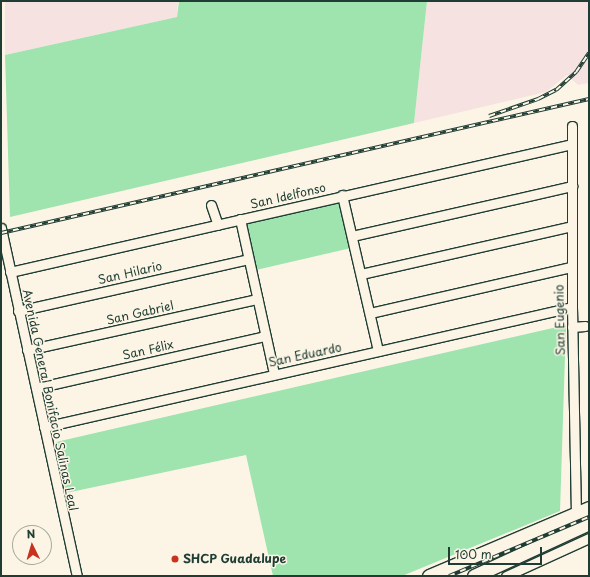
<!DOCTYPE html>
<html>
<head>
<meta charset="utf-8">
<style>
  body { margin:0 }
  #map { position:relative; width:590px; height:577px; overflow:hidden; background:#fcf5e5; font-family:"Playpen Sans",sans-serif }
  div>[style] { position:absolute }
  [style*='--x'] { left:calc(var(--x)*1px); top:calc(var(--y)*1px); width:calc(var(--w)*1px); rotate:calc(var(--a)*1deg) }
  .built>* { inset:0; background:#f6e3e1 }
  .green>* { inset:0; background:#9fe3af }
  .roads { filter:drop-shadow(1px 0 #1f3d34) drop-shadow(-1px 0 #1f3d34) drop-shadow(0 1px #1f3d34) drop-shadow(0 -1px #1f3d34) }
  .minor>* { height:9px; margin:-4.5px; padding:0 4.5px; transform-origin:4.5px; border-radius:4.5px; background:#fcf5e5 }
  .highway>* { height:13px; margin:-6.5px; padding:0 6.5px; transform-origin:6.5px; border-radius:6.5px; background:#fcf5e5 }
  .rail>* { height:3.5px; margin-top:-1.75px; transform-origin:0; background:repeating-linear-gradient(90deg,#fcf5e5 0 6px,#1f3d34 0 12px); box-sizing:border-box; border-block:1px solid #1f3d34 }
  .dots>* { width:11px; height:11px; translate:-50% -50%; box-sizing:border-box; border:2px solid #fcf5e5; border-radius:50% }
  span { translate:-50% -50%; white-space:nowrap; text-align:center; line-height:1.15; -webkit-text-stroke:3px #fcf5e5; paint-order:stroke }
  .street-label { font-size:12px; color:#1f3d34 }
  .poi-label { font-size:12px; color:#1f3d34; font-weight:700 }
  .left { translate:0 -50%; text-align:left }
  .frame { position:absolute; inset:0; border:2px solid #1f3d34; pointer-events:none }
  .north { position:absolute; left:12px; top:525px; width:40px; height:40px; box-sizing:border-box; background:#fcf5e5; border:1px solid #a4ab9e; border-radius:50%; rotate:355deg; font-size:11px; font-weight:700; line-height:16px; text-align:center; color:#1f3d34 }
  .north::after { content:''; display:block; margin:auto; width:14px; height:18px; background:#c8321e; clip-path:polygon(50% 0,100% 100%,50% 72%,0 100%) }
  .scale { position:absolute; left:448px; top:547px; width:94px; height:18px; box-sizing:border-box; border:2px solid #1f3d34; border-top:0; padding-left:5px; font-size:12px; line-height:14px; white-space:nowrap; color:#1f3d34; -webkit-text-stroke:3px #fcf5e5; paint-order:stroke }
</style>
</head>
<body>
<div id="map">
  <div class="built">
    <div style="clip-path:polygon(5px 1px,178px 1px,177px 17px,5px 55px)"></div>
    <div style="clip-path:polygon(427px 1px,589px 1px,589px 83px,578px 85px,567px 75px,546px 92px,414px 123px)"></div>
  </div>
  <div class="green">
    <div style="clip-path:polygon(179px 1px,427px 1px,414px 123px,10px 217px,5px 55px,177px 17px)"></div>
    <div style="clip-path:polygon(337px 199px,341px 202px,351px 248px,256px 270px,245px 223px,247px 220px)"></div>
    <div style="clip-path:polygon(566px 325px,560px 511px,402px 576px,273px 576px,246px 455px,66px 493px,56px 442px)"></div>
  </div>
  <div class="roads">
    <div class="minor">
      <div style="--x:572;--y:126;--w:181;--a:90"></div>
      <div style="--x:572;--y:307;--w:206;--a:88.9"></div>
      <div style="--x:342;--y:195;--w:160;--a:77"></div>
      <div style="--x:211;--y:205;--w:21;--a:71"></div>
      <div style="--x:240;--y:219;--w:159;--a:77.6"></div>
      <div style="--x:1;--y:228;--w:356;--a:77.7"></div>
      <div style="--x:352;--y:236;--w:226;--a:-12.8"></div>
      <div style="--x:10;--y:272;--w:576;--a:-12.83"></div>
      <div style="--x:361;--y:274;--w:216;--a:-12.8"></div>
      <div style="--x:18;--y:311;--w:236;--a:-12.7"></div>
      <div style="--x:370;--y:313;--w:206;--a:-12.9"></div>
      <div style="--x:572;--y:327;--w:13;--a:-4"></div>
      <div style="--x:27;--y:350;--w:236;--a:-12.5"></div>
      <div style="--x:36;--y:388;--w:235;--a:-12.8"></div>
      <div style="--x:44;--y:427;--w:541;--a:-12.8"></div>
      <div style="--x:506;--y:576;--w:91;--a:-24.6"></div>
    </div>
    <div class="highway">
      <div style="--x:429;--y:576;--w:174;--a:-23"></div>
      <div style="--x:474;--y:576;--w:127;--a:-24.7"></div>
    </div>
  </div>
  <div class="rail">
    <div style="--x:489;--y:116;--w:52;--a:-19.1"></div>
    <div style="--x:538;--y:99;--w:20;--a:-27"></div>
    <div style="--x:556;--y:90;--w:27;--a:-42"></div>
    <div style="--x:576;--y:72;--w:23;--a:-56"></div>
    <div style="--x:1;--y:233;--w:603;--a:-12.84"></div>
    <div style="--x:449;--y:576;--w:152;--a:-22.9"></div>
  </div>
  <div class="dots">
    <div style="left:175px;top:559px;background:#c8321e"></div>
  </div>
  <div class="street-label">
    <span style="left:288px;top:196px;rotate:-13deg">San Idelfonso</span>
    <span style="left:130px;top:273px;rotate:-13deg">San Hilario</span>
    <span style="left:140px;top:313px;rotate:-13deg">San Gabriel</span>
    <span style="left:560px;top:320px;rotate:-91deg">San Eugenio</span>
    <span style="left:148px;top:350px;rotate:-13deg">San Félix</span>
    <span style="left:305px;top:355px;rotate:-12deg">San Eduardo</span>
    <span style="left:50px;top:400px;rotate:78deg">Avenida General Bonifacio Salinas Leal</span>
  </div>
  <div class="poi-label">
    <span class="left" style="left:183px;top:559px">SHCP Guadalupe</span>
  </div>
  <div class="frame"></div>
  <div class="north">N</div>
  <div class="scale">100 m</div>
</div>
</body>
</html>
